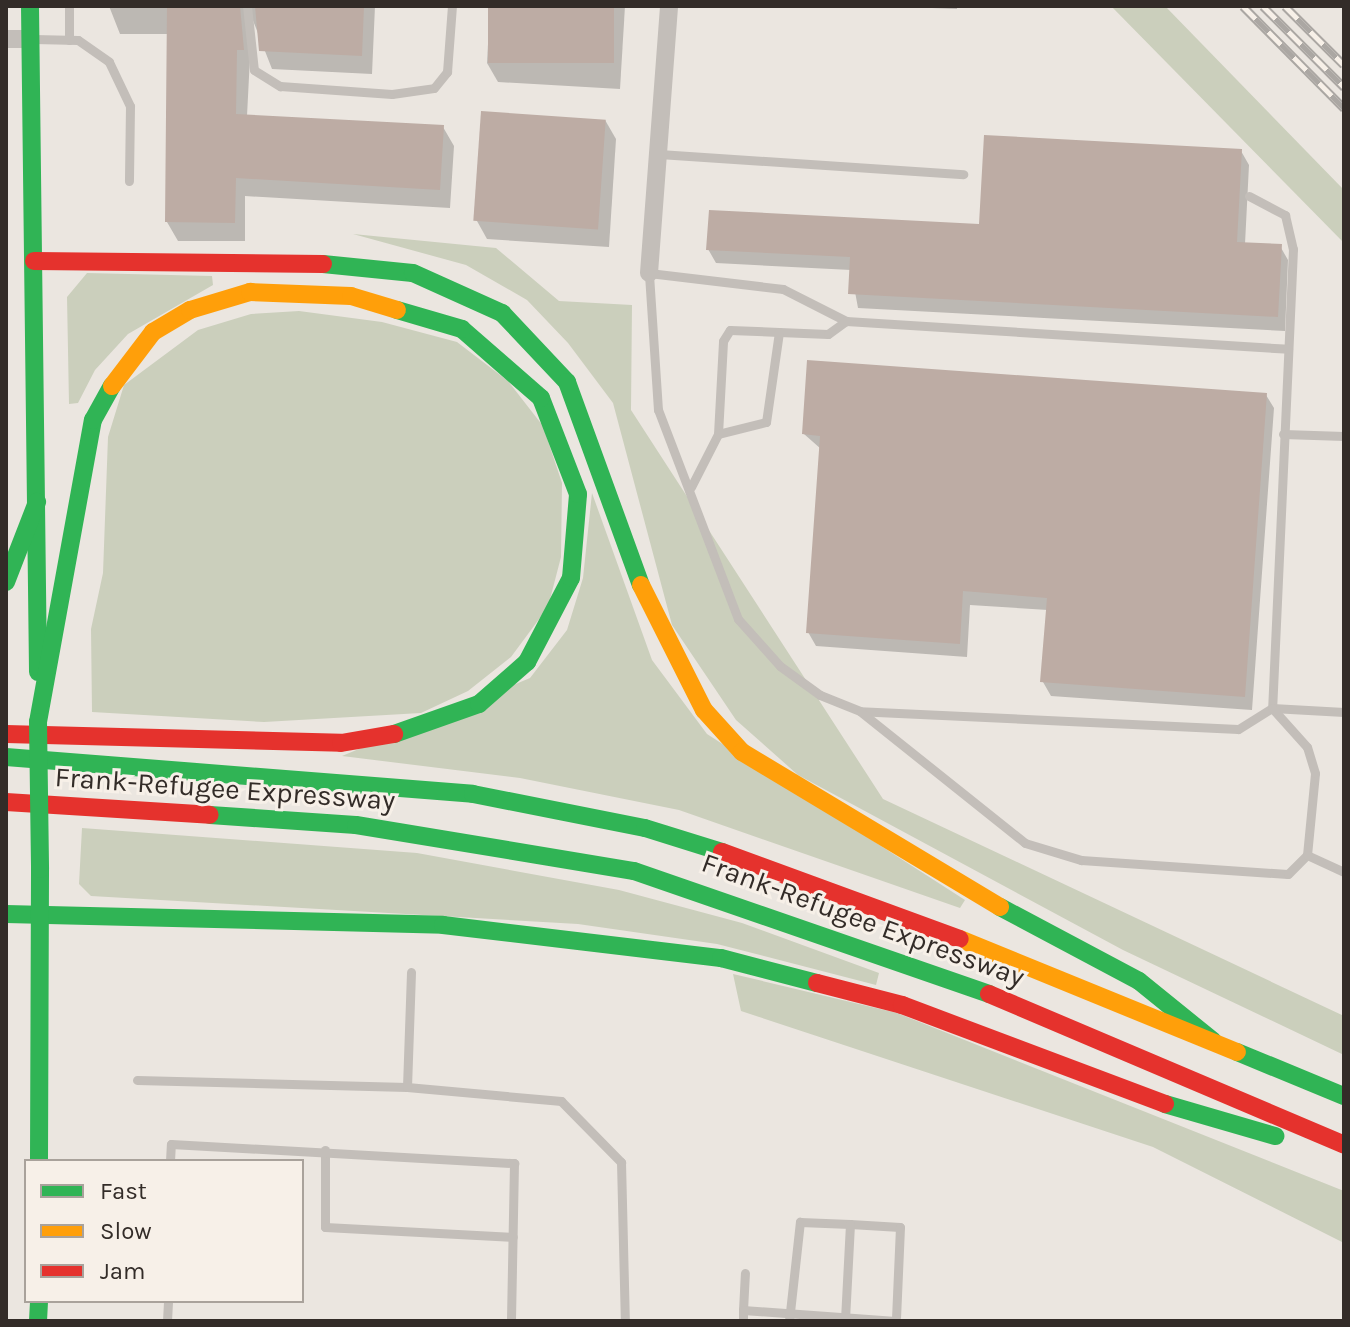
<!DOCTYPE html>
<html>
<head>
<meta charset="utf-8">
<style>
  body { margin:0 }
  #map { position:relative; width:1350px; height:1327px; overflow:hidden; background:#ebe6e0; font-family:Karla,sans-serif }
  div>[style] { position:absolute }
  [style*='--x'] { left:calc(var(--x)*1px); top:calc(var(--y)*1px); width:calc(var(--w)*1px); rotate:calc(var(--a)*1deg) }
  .green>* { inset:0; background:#cbcfbc }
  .shadow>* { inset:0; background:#0003 }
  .building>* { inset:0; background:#bdaca4; transform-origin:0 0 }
  .lane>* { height:9px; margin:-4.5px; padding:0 4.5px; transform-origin:4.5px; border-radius:4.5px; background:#c3beb9 }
  .street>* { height:18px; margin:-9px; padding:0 9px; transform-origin:9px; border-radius:9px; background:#c3beb9 }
  .fast>* { height:18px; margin:-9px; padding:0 9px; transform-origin:9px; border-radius:9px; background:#30b455 }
  .slow>* { height:18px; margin:-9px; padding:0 9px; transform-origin:9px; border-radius:9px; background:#ff9f0a }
  .jam>* { height:18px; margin:-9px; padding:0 9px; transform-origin:9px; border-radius:9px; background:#e5322d }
  .rail>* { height:9px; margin-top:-4.5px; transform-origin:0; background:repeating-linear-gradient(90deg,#f7f0e8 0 18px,#aba7a3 0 36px); box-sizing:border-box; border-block:2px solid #aba7a3 }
  .fast-bridge>* { height:18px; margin:-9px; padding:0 9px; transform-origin:9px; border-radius:9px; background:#30b455 }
  span { translate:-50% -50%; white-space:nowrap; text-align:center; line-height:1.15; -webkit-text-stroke:6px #f7f0e8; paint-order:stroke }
  .street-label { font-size:28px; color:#332c28 }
  .frame { position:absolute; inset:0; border:8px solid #332c28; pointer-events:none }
  .legend { position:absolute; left:24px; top:1159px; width:280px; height:144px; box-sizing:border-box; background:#f7f0e8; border:2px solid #a9a29b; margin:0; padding:10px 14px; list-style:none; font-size:24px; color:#332c28 }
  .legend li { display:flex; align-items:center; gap:16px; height:40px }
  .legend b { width:40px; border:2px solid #a9a29b }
</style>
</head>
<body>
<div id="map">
  <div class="green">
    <div style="clip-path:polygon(1111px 6px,1165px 6px,1344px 190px,1344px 243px)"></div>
    <div style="clip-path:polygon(353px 234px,496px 248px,559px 301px,632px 305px,631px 410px,883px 799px,1344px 1016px,1344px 1055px,1123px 950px,798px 775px,736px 720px,672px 625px,613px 403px,568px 343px,527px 300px,466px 265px)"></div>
    <div style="clip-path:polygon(87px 273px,212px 276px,213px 285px,128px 334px,95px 370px,78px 403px,69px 404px,67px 297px)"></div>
    <div style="clip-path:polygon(299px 311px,382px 322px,457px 342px,508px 381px,543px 426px,562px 483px,561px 557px,548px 607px,511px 657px,468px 691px,421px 713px,264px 722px,92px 712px,91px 629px,103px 573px,108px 437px,124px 385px,198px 330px,251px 314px)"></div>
    <div style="clip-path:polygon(592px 493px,652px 660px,707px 734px,965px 900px,960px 908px,679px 810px,520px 778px,342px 756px,530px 678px,567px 630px,583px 578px)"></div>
    <div style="clip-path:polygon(82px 828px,417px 853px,619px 890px,742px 923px,879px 973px,876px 985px,717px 944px,578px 924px,91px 896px,79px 884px)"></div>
    <div style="clip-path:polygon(733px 974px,897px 1013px,1344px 1191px,1344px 1243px,1153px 1147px,741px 1011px)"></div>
  </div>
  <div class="shadow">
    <div style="clip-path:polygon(109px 6px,375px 6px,372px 74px,272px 69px,252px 18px,247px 116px,443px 127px,454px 146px,450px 208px,245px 196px,245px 241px,178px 241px,167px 222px,168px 34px,120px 34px)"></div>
    <div style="clip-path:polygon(490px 6px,625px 6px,620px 89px,498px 82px,487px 63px)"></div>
    <div style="clip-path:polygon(881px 6px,957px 6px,957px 9px)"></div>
    <div style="clip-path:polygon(605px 120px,616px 139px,609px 247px,487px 239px,477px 221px)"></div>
    <div style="clip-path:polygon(1241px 151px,1249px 165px,1245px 244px,1280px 246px,1288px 260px,1285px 331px,858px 308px,851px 270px,716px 263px,708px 249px,981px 226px)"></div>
    <div style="clip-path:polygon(1266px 395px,1274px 408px,1252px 710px,1051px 696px,1043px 682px,1048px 610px,970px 605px,967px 657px,816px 646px,808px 632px,821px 449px,804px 434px)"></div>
  </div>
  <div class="building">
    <div style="clip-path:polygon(167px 6px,240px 6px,244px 50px,237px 50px,236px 114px,444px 125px,440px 190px,236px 178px,235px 223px,165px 222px)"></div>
    <div style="clip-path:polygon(255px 6px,364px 6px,362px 56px,259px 51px)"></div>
    <div style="left:488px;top:6px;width:126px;height:57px"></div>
    <div style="left:481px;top:111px;width:125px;height:110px;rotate:4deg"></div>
    <div style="clip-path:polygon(984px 135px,1242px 149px,1237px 242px,1282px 244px,1278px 317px,848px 294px,850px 257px,706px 250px,709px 210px,979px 224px)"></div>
    <div style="clip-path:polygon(807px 360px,1267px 393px,1245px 697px,1040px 682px,1047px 598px,963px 591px,960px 644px,806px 633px,820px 436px,802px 434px)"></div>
  </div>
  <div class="lane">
    <div style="--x:247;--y:6;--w:64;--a:83.8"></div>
    <div style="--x:254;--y:70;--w:31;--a:32"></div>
    <div style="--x:280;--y:86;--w:112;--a:4.1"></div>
    <div style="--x:392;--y:94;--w:42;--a:-8.1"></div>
    <div style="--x:434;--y:88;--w:21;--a:-51"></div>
    <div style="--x:447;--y:72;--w:66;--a:-85.7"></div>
    <div style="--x:34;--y:39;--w:44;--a:1.3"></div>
    <div style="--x:78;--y:40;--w:38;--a:35"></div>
    <div style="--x:109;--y:62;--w:49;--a:64.5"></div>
    <div style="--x:130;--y:106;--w:75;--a:90.8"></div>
    <div style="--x:69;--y:40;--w:34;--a:-90"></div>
    <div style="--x:659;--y:154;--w:305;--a:3.8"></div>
    <div style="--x:1249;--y:196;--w:41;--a:27.8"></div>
    <div style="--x:1285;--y:215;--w:35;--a:77"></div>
    <div style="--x:1293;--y:249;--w:459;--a:92.6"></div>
    <div style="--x:1272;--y:708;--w:40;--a:148"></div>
    <div style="--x:1238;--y:729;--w:378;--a:-177.3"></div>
    <div style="--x:860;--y:711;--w:43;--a:-158.2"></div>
    <div style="--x:820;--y:695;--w:49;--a:-144.1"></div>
    <div style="--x:780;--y:666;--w:63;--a:-131.8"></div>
    <div style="--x:738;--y:619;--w:224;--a:-110.9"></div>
    <div style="--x:658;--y:410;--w:137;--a:-93.8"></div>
    <div style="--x:649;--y:273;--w:135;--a:6.8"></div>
    <div style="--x:783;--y:289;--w:71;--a:26.9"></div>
    <div style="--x:846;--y:321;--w:443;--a:3.6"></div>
    <div style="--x:779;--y:332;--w:49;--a:2.3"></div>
    <div style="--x:828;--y:334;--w:22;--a:-36"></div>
    <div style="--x:1283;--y:434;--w:61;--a:1.9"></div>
    <div style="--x:691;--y:487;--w:59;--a:-63"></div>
    <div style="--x:718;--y:434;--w:93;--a:-86.9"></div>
    <div style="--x:723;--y:341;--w:13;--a:-58"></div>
    <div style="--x:730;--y:330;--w:49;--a:2.3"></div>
    <div style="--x:779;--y:332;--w:91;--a:98.2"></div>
    <div style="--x:766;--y:422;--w:49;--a:166"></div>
    <div style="--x:1272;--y:708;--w:72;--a:3.2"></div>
    <div style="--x:861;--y:712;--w:210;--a:38.6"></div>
    <div style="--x:1025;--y:843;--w:59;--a:16.9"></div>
    <div style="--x:1081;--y:860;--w:207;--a:3.9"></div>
    <div style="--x:1288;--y:874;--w:27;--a:-45"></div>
    <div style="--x:1307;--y:855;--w:82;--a:-84.4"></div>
    <div style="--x:1315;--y:773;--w:27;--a:-107"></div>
    <div style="--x:1307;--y:747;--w:52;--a:-131.9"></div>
    <div style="--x:1307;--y:855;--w:41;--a:24.7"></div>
    <div style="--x:137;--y:1080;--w:270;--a:1.5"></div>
    <div style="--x:407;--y:1087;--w:155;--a:5.2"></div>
    <div style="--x:561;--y:1101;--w:86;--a:45.5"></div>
    <div style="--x:621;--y:1162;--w:159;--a:88.6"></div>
    <div style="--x:407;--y:1087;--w:115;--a:-88"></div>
    <div style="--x:325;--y:1150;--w:77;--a:90"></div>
    <div style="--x:325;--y:1227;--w:188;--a:3"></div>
    <div style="--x:170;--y:1161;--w:17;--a:-87"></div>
    <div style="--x:171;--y:1144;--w:344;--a:3.2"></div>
    <div style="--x:514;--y:1163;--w:158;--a:91.1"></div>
    <div style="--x:850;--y:1224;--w:50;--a:3.4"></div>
    <div style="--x:900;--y:1227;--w:90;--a:92.5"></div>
    <div style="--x:743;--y:1310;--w:37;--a:-87"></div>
    <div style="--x:167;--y:1321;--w:20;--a:-87"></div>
    <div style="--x:743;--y:1321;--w:11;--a:-90"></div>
    <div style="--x:743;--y:1310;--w:153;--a:4.1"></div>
    <div style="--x:789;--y:1321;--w:100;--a:-83.7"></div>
    <div style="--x:800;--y:1222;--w:50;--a:2.3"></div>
    <div style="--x:850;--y:1224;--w:97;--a:93"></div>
  </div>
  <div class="street">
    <div style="--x:6;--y:39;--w:24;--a:0"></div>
    <div style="--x:649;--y:273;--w:268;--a:-85.7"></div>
  </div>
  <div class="fast">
    <div style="--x:30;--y:6;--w:666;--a:89.31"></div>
    <div style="--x:323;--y:264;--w:90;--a:5.7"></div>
    <div style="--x:413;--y:273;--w:98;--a:24.2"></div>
    <div style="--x:502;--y:313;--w:95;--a:46.7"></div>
    <div style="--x:567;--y:382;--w:216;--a:70"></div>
    <div style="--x:6;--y:582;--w:86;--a:-68.8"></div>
    <div style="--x:38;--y:722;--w:307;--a:-79.7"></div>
    <div style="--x:93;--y:420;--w:39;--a:-61"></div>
    <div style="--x:394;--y:734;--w:90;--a:-19.4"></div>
    <div style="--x:479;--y:704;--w:64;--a:-41.2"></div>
    <div style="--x:527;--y:662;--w:95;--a:-62.4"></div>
    <div style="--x:571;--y:578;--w:84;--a:-85.2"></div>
    <div style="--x:578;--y:494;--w:103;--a:-111.1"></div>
    <div style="--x:541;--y:398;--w:105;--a:-138.9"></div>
    <div style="--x:462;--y:329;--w:68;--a:-163.7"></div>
    <div style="--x:6;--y:757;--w:468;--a:4.5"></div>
    <div style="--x:473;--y:794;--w:175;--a:11.2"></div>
    <div style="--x:645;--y:828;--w:81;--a:17.3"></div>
    <div style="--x:210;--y:815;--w:146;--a:3.9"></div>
    <div style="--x:356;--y:825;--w:282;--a:9.4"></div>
    <div style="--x:634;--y:871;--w:376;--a:19.1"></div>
    <div style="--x:1000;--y:907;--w:157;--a:28"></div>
    <div style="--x:1139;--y:981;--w:95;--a:39"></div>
    <div style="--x:6;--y:914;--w:437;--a:1.4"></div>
    <div style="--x:443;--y:925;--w:280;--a:6.8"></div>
    <div style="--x:721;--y:958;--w:99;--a:14.6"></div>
    <div style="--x:1237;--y:1052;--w:116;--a:22.4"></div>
    <div style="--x:1165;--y:1104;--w:115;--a:16.2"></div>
    <div style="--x:39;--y:1161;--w:292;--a:-89.8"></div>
    <div style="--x:38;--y:1321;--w:20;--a:-87"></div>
  </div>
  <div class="slow">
    <div style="--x:112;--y:386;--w:68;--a:-52.8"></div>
    <div style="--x:153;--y:332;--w:43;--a:-30.7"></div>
    <div style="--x:190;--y:310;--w:63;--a:-16.7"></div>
    <div style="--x:250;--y:292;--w:101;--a:2.3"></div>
    <div style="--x:351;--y:296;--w:48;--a:16.9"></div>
    <div style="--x:641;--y:585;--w:140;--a:63.3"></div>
    <div style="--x:704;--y:710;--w:57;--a:47.9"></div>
    <div style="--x:742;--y:752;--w:301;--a:31"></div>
    <div style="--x:960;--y:939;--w:299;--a:22.2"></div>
  </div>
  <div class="jam">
    <div style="--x:34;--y:261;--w:289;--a:0.6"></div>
    <div style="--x:6;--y:734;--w:335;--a:1.5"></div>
    <div style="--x:341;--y:743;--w:54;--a:-9.6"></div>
    <div style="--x:6;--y:802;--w:204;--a:3.6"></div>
    <div style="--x:722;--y:852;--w:253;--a:20.1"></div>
    <div style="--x:817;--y:983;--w:88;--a:14.5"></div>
    <div style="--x:902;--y:1005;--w:281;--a:20.6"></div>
    <div style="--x:989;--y:994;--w:386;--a:23"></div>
  </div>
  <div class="rail">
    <div style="--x:1243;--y:6;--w:144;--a:45.3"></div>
    <div style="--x:1263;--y:6;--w:115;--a:45"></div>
    <div style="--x:1285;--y:6;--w:83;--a:45"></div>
  </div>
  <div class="fast-bridge">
    <div style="--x:38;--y:722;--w:147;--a:89.2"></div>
  </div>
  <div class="street-label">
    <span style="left:225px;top:789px;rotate:4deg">Frank-Refugee Expressway</span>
    <span style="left:863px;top:920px;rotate:20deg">Frank-Refugee Expressway</span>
  </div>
  <div class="frame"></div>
  <ul class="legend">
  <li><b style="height:10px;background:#30b455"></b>Fast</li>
  <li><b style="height:10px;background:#ff9f0a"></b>Slow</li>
  <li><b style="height:10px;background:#e5322d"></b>Jam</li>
  </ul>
</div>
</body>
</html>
